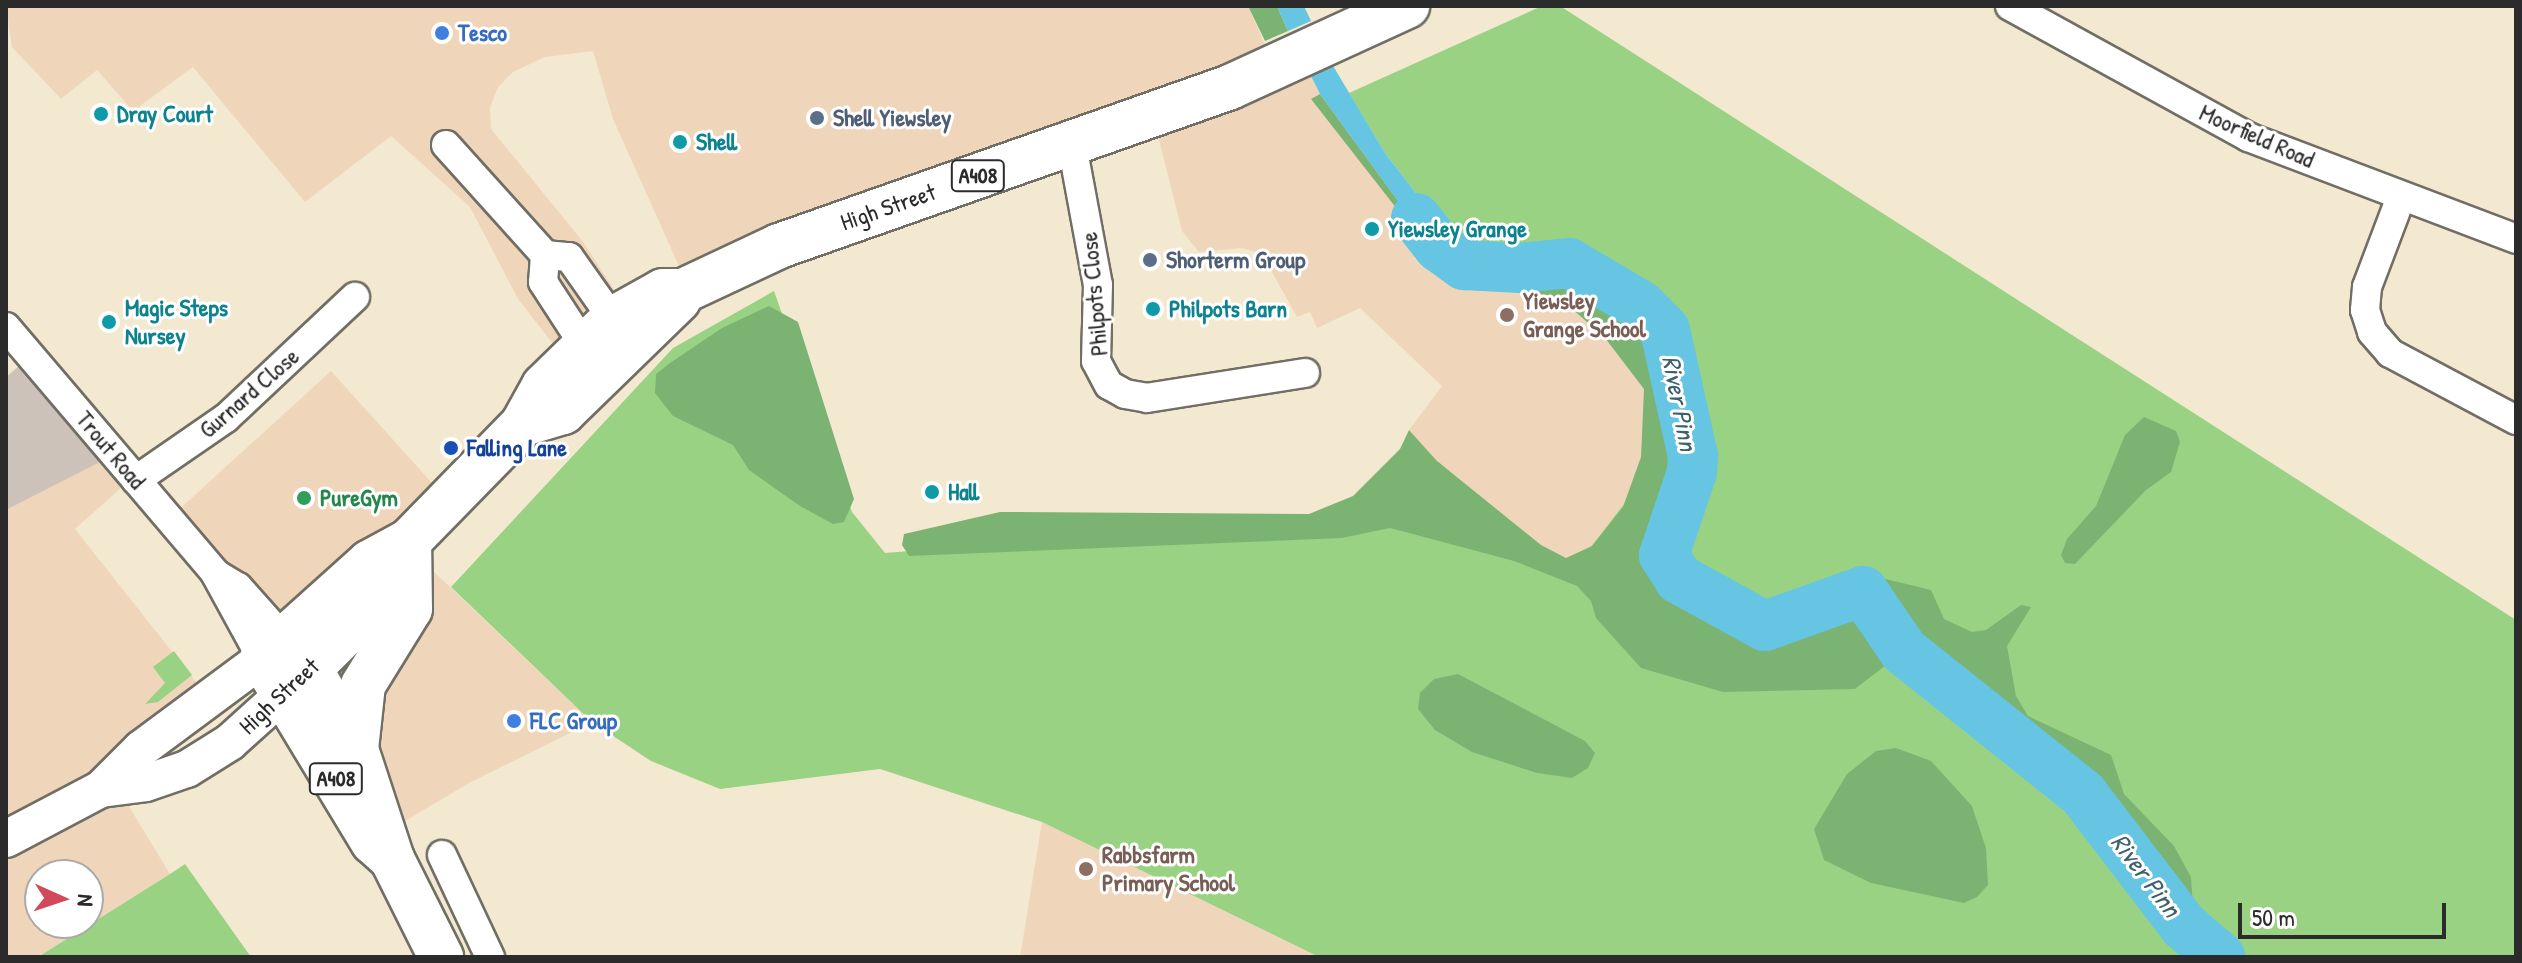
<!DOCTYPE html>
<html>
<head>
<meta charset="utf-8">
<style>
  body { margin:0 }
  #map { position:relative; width:2522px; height:963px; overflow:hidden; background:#f3e9d1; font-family:"Patrick Hand",sans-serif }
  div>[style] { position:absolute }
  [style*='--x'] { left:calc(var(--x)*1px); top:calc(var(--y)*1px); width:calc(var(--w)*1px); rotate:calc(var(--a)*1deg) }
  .built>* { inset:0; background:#efd6bb }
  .industrial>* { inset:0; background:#cdc2b9 }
  .green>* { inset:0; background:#9ad284 }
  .forest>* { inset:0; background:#7bb472 }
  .water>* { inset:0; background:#65c5e3 }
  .river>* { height:50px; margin:-25px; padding:0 25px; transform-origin:25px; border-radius:25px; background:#65c5e3 }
  .roads { filter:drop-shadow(2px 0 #716e65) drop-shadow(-2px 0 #716e65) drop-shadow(0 2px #716e65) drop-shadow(0 -2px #716e65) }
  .minor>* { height:28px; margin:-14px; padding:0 14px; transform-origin:14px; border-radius:14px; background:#fff }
  .tertiary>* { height:36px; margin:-18px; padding:0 18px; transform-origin:18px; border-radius:18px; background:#fff }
  .primary>* { height:44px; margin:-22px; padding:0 22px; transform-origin:22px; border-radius:22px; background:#fff }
  .dots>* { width:22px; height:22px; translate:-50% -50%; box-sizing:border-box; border:4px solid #fff; border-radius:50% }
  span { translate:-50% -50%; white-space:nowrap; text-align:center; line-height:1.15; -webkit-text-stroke:6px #fff; paint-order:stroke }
  .shield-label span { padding:2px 6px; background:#fff; border:2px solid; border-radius:6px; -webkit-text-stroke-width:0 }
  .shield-label { font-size:22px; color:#2b2b2b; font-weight:700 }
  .shop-label { font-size:24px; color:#366cbe; font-weight:700 }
  .left { translate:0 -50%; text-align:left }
  .culture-label { font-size:24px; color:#0d838f; font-weight:700 }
  .service-label { font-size:24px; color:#4e5e75; font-weight:700 }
  .street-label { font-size:24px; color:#2b2b2b }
  .education-label { font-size:24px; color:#785e54; font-weight:700 }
  .transit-label { font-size:24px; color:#164399; font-weight:700 }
  .leisure-label { font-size:24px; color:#27864d; font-weight:700 }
  .water-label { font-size:26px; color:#3f616b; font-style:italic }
  .frame { position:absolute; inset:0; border:8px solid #2b2b2b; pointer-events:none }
  .north { position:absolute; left:24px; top:859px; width:80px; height:80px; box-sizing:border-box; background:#fff; border:2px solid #aaa; border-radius:50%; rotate:93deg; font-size:22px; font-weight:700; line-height:32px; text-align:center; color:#2b2b2b }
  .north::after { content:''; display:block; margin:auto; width:28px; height:36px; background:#d1495b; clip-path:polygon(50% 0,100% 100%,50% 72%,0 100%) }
  .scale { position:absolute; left:2238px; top:903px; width:208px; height:36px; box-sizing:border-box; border:4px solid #2b2b2b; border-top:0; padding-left:10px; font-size:24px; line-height:28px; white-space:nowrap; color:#2b2b2b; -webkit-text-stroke:6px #fff; paint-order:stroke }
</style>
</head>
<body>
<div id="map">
  <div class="built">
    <div style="clip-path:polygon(6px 6px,1248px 6px,1273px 64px,687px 284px,613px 119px,593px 51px,545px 57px,513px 72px,498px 87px,490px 108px,491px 129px,584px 243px,635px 322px,575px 372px,518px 299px,470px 207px,391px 136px,305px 202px,193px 67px,133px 111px,97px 70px,61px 99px,12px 47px)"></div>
    <div style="clip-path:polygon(1302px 58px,1320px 94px,1447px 263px,1460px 272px,1568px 266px,1639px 308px,1663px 331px,1685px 425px,1570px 575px,1437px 461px,1409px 430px,1442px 386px,1360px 308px,1317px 328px,1310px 312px,1297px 317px,1262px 254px,1242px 248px,1199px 252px,1182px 231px,1154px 120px)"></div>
    <div style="clip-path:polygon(331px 371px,451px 504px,411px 550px,592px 722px,469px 783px,385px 833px,173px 515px)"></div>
    <div style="clip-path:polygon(112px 456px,131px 479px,75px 529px,219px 711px,6px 836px,6px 510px)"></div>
    <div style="clip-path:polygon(evenodd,116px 785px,170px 874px,38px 957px,6px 957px,6px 843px,116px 785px,40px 875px,88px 875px,88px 923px,40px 923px,40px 875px)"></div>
    <div style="clip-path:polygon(1042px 822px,1319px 957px,1020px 957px)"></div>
  </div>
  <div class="industrial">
    <div style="clip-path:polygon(31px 356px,112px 456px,6px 510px,6px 377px)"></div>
  </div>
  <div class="green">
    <div style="clip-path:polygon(1542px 6px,1560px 6px,2516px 620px,2516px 957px,1319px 957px,1042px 822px,880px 769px,720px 789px,651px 761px,592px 722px,451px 587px,673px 348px,774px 291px,852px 512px,885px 553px,1305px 520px,1437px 461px,1570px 574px,1685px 425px,1689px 472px,1676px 518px,1692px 472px,1693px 456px,1665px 330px,1640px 305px,1570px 263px,1520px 268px,1466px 258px,1385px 153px,1349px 93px)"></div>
    <div style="clip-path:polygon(174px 651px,192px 675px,158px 702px,145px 704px,165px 683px,153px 667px)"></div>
    <div style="clip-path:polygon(185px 864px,251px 957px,38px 957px,170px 874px)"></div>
  </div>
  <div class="forest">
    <div style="clip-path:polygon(1248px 6px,1277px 6px,1288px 31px,1265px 41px)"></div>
    <div style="clip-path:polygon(1320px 94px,1412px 220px,1460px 272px,1568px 266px,1639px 308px,1663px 331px,1689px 457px,1664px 555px,1679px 579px,1765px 626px,1863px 591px,1904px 651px,1855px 689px,1723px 692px,1641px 668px,1596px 618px,1591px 601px,1577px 586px,1514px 561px,1390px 528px,1342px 538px,909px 556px,902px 545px,904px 534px,1000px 512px,1309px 514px,1353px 496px,1400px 449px,1409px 430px,1437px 461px,1541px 545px,1566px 558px,1592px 546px,1623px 507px,1641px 457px,1644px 389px,1605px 338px,1560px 298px,1459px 280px,1429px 250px,1311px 99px)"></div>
    <div style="clip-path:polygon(769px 306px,798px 322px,854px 499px,844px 522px,833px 524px,800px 506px,749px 470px,733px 445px,673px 416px,655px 393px,656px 374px,670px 363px,722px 328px)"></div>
    <div style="clip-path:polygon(2144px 417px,2176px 431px,2180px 442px,2171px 472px,2146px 490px,2075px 564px,2065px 563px,2061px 555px,2067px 539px,2096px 506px,2125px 435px)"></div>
    <div style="clip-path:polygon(1861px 573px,1931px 590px,1944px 619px,1972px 632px,1986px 630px,2021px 605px,2031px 607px,2007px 646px,2016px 696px,2028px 716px,2111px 755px,2124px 794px,2174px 846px,2191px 877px,2193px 906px,2183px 905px,2095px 789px,1955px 687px,1866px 586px)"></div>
    <div style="clip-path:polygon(1458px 674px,1585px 741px,1595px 753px,1588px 768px,1572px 778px,1537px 773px,1472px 752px,1435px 730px,1418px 709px,1420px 693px,1434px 679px)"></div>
    <div style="clip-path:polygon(1896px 748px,1931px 761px,1972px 806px,1986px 848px,1988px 885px,1977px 897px,1964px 903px,1871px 883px,1824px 860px,1814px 829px,1847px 774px,1876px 751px)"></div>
  </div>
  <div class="water">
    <div style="clip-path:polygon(1277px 6px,1304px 6px,1311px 21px,1288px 31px)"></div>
    <div style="clip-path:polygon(1323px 49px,1385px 153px,1466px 258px,1460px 272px,1412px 220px,1320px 94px,1302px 58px)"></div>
  </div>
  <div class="river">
    <div style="--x:1416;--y:218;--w:37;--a:52"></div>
    <div style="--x:1439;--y:247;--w:31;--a:36"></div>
    <div style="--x:1464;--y:265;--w:56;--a:3.1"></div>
    <div style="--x:1520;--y:268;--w:49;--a:-5.8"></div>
    <div style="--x:1569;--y:263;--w:82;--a:30.6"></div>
    <div style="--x:1640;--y:305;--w:35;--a:45"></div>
    <div style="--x:1665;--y:330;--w:129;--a:77.5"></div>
    <div style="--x:1693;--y:456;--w:16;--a:94"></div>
    <div style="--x:1692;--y:472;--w:88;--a:108.6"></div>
    <div style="--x:1664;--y:555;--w:28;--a:58"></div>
    <div style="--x:1679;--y:579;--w:98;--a:28.7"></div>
    <div style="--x:1765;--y:626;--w:104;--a:-19.7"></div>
    <div style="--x:1863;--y:591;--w:73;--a:55.7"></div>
    <div style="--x:1904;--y:651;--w:229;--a:38.6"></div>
    <div style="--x:2083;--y:794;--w:166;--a:52.6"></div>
    <div style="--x:2184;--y:926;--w:48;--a:40.7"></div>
  </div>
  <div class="roads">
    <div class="minor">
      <div style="--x:2010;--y:6;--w:272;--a:28.8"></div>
      <div style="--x:2248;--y:137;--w:287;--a:20.8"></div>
      <div style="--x:446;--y:145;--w:148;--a:48"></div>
      <div style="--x:1072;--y:145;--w:142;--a:79.5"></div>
      <div style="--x:1098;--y:285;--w:76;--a:91.5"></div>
      <div style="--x:1096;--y:361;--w:27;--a:62"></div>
      <div style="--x:1109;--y:385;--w:18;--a:29"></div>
      <div style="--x:1125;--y:394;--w:22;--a:10"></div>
      <div style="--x:1147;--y:398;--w:160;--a:-9"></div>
      <div style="--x:2401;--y:197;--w:96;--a:110.7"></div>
      <div style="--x:2367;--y:287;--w:23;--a:95"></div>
      <div style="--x:2365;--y:310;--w:23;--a:72"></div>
      <div style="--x:2372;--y:332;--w:28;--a:49"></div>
      <div style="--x:2390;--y:353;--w:143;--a:28"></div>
      <div style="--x:545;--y:255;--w:27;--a:94"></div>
      <div style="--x:543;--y:282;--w:92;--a:57"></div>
      <div style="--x:545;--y:255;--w:24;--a:5"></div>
      <div style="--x:569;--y:257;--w:92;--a:54.8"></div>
      <div style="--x:6;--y:327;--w:323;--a:49.6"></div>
      <div style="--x:215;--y:573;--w:98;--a:61.3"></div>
      <div style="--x:136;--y:480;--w:109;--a:-34.6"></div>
      <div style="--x:226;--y:418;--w:177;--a:-43.2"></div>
      <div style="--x:216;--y:574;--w:26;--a:31"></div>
      <div style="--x:238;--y:587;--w:72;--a:48.4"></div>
      <div style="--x:442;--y:855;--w:113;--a:64.8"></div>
    </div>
    <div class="tertiary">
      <div style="--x:101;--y:789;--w:45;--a:-7.6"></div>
      <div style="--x:146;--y:783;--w:43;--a:-18.9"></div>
      <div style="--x:187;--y:769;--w:51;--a:-32.1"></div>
      <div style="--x:230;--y:742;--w:70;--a:-42.1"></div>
      <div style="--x:6;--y:839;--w:107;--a:-27.8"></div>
      <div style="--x:101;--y:789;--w:57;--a:-45"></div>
      <div style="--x:141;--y:749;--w:151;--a:-36.6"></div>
    </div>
    <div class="primary">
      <div style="--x:523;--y:424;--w:42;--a:-16.7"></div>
      <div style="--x:563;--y:412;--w:161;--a:-44.2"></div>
      <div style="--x:286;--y:641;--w:37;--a:49"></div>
      <div style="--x:310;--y:669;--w:92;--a:60.1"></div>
      <div style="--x:356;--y:749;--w:116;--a:71.9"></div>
      <div style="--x:392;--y:859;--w:110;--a:63.4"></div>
      <div style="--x:290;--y:688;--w:146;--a:-44.7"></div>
      <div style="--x:394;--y:585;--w:40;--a:-71.1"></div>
      <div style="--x:356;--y:749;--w:64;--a:-83.8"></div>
      <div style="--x:363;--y:685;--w:89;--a:-58.3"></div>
      <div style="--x:410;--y:609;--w:68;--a:-90.8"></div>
      <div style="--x:392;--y:859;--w:25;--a:-138"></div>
      <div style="--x:373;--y:842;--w:214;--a:-121.2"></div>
      <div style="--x:262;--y:659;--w:145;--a:-41.9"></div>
      <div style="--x:370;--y:562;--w:44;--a:-28.3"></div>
      <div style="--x:409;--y:541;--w:163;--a:-45.7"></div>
      <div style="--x:523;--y:424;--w:43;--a:-61.1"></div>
      <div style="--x:544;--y:386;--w:96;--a:-44.2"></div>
      <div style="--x:613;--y:319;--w:57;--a:-29.2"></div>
      <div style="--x:663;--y:291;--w:20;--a:0"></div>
      <div style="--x:683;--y:291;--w:106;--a:-25.1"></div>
      <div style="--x:779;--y:246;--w:478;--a:-19.4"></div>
      <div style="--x:1230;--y:87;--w:195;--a:-24.6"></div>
    </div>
  </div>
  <div class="dots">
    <div style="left:442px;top:33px;background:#3f7fe0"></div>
    <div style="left:101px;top:114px;background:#0f9aa8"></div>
    <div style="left:817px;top:118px;background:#5c6f8a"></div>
    <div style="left:680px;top:142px;background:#0f9aa8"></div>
    <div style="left:1372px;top:229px;background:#0f9aa8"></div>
    <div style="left:1150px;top:260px;background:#5c6f8a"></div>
    <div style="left:1153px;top:309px;background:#0f9aa8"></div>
    <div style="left:1507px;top:315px;background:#8d6e63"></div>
    <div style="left:109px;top:322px;background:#0f9aa8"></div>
    <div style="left:451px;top:448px;background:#1a4fb4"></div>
    <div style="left:932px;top:492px;background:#0f9aa8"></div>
    <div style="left:304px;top:498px;background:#2e9e5b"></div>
    <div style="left:514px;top:721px;background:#3f7fe0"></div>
    <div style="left:1086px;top:869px;background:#8d6e63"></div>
  </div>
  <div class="shield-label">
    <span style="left:978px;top:176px">A408</span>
    <span style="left:336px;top:779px">A408</span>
  </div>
  <div class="shop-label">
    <span class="left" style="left:458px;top:33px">Tesco</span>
    <span class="left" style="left:530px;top:721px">FLC Group</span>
  </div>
  <div class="culture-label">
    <span class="left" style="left:117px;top:114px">Dray Court</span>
    <span class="left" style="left:696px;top:142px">Shell</span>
    <span class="left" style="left:1388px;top:229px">Yiewsley Grange</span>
    <span class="left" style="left:125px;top:322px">Magic Steps<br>Nursey</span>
    <span class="left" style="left:1169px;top:309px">Philpots Barn</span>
    <span class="left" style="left:948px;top:492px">Hall</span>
  </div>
  <div class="service-label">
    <span class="left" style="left:833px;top:118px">Shell Yiewsley</span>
    <span class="left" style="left:1166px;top:260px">Shorterm Group</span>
  </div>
  <div class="street-label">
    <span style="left:2257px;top:136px;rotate:24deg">Moorfield Road</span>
    <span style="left:888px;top:207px;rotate:-19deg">High Street</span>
    <span style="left:1094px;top:294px;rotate:-95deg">Philpots Close</span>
    <span style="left:249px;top:393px;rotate:-41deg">Gurnard Close</span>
    <span style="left:111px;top:450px;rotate:50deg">Trout Road</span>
    <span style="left:279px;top:696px;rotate:-43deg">High Street</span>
  </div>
  <div class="education-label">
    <span class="left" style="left:1523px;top:315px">Yiewsley<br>Grange School</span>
    <span class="left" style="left:1102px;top:869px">Rabbsfarm<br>Primary School</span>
  </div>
  <div class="transit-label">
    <span class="left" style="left:467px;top:448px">Falling Lane</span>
  </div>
  <div class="leisure-label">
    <span class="left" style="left:320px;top:498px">PureGym</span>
  </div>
  <div class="water-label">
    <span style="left:1680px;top:403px;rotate:79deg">River Pinn</span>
    <span style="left:2146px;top:875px;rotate:53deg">River Pinn</span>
  </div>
  <div class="frame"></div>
  <div class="north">N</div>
  <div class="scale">50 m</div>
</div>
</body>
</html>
